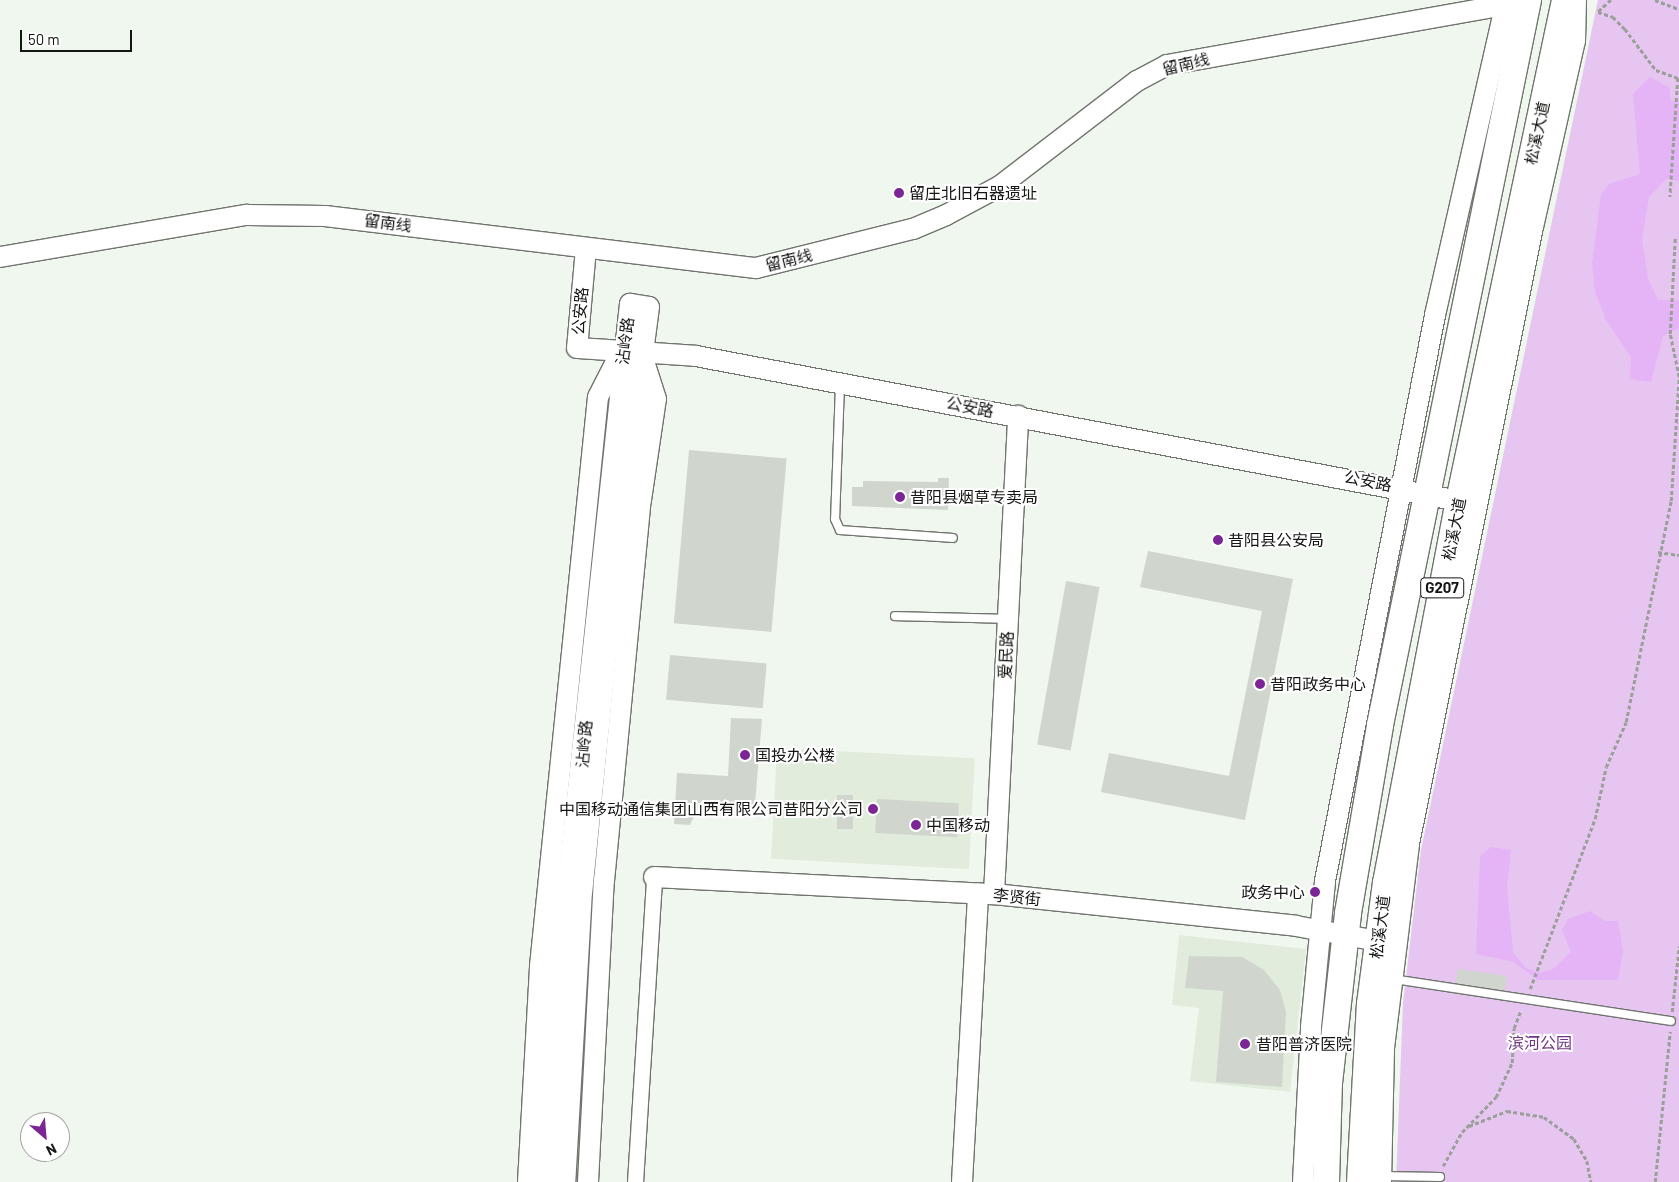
<!DOCTYPE html>
<html>
<head>
<meta charset="utf-8">
<style>
  body { margin:0 }
  #map { position:relative; width:1679px; height:1182px; overflow:hidden; background:#f0f7ee; font-family:Barlow,"Noto Sans SC",sans-serif }
  div>[style] { position:absolute }
  [style*='--x'] { left:calc(var(--x)*1px); top:calc(var(--y)*1px); width:calc(var(--w)*1px); rotate:calc(var(--a)*1deg) }
  .built>* { inset:0; background:#e1ecdd; transform-origin:0 0 }
  .green>* { inset:0; background:#e6c5f1 }
  .water>* { inset:0; background:#e5b4f6 }
  .building>* { inset:0; background:#d0d6ce; transform-origin:0 0 }
  .path>* { height:2.5px; margin-top:-1.25px; transform-origin:0; background:repeating-linear-gradient(90deg,#9a9f98 0 4px,transparent 0 6.5px) }
  .roads { filter:drop-shadow(1px 0 #6f756d) drop-shadow(-1px 0 #6f756d) drop-shadow(0 1px #6f756d) drop-shadow(0 -1px #6f756d) }
  .lane>* { height:8px; margin:-4px; padding:0 4px; transform-origin:4px; border-radius:4px; background:#fff }
  .street>* { height:15px; margin:-7.5px; padding:0 7.5px; transform-origin:7.5px; border-radius:7.5px; background:#fff }
  .secondary>* { height:20px; margin:-10px; padding:0 10px; transform-origin:10px; border-radius:10px; background:#fff }
  .highway>* { height:26px; margin:-13px; padding:0 13px; transform-origin:13px; border-radius:13px; background:#fff }
  .dots>* { width:14px; height:14px; translate:-50% -50%; box-sizing:border-box; border:2px solid #fff; border-radius:50% }
  span { translate:-50% -50%; white-space:nowrap; text-align:center; line-height:1.15; -webkit-text-stroke:4px #fff; paint-order:stroke }
  .shield-label span { padding:1px 4px; background:#fff; border:1px solid; border-radius:4px; -webkit-text-stroke-width:0 }
  .shield-label { font-size:15px; color:#141613; font-weight:700 }
  .street-label { font-size:16px; color:#141613 }
  .poi-label { font-size:16px; color:#141613 }
  .left { translate:0 -50%; text-align:left }
  .right { translate:-100% -50%; text-align:right }
  .park-label { font-size:16px; color:#703683 }
  .north { position:absolute; left:20px; top:1112px; width:50px; height:50px; box-sizing:border-box; background:#fff; border:1px solid #a1a2a1; border-radius:50%; rotate:153deg; font-size:14px; font-weight:700; line-height:20px; text-align:center; color:#141613 }
  .north::after { content:''; display:block; margin:auto; width:18px; height:22px; background:#7c2695; clip-path:polygon(50% 0,100% 100%,50% 72%,0 100%) }
  .scale { position:absolute; left:20px; top:30px; width:112px; height:22px; box-sizing:border-box; border:2px solid #141613; border-top:0; padding-left:6px; font-size:15px; line-height:18px; white-space:nowrap; color:#141613; -webkit-text-stroke:4px #fff; paint-order:stroke }
</style>
</head>
<body>
<div id="map">
  <div class="built">
    <div style="left:777px;top:748px;width:198px;height:111px;rotate:3deg"></div>
    <div style="clip-path:polygon(1179px 935px,1306px 949px,1290px 1092px,1190px 1081px,1199px 1008px,1172px 1005px)"></div>
  </div>
  <div class="green">
    <div style="clip-path:polygon(1598px 0,1679px 0,1679px 1182px,1396px 1182px,1403px 1003px,1421px 850px)"></div>
  </div>
  <div class="water">
    <div style="clip-path:polygon(1650px 77px,1670px 88px,1670px 100px,1679px 103px,1679px 181px,1666px 179px,1649px 197px,1642px 239px,1648px 278px,1658px 300px,1679px 300px,1679px 328px,1663px 336px,1651px 382px,1630px 379px,1631px 357px,1606px 320px,1595px 292px,1592px 264px,1601px 195px,1609px 184px,1640px 174px,1633px 94px)"></div>
    <div style="clip-path:polygon(1491px 847px,1511px 850px,1507px 887px,1513px 952px,1526px 968px,1540px 973px,1555px 968px,1571px 952px,1562px 930px,1568px 919px,1590px 911px,1605px 921px,1618px 921px,1623px 951px,1618px 980px,1538px 980px,1514px 962px,1476px 954px,1480px 856px)"></div>
  </div>
  <div class="building">
    <div style="left:689px;top:450px;width:98px;height:174px;rotate:5deg"></div>
    <div style="clip-path:polygon(938px 478px,949px 478px,948px 510px,852px 506px,852px 487px,863px 487px,863px 481px,938px 482px)"></div>
    <div style="clip-path:polygon(1148px 551px,1293px 579px,1245px 820px,1101px 792px,1109px 753px,1229px 776px,1262px 611px,1140px 587px)"></div>
    <div style="left:1066px;top:581px;width:34px;height:166px;rotate:10deg"></div>
    <div style="left:670px;top:655px;width:97px;height:45px;rotate:5deg"></div>
    <div style="clip-path:polygon(731px 718px,762px 719px,755px 804px,701px 801px,690px 825px,674px 824px,677px 773px,728px 776px)"></div>
    <div style="left:837px;top:795px;width:16px;height:34px"></div>
    <div style="left:877px;top:799px;width:82px;height:34px;rotate:3deg"></div>
    <div style="clip-path:polygon(1189px 956px,1242px 957px,1264px 970px,1280px 990px,1286px 1012px,1282px 1087px,1216px 1082px,1223px 991px,1185px 988px)"></div>
    <div style="clip-path:polygon(1458px 969px,1507px 976px,1505px 990px,1455px 986px)"></div>
  </div>
  <div class="path">
    <div style="--x:1611;--y:0;--w:18;--a:137"></div>
    <div style="--x:1598;--y:12;--w:16;--a:18"></div>
    <div style="--x:1613;--y:17;--w:17;--a:45"></div>
    <div style="--x:1625;--y:29;--w:51;--a:52.9"></div>
    <div style="--x:1656;--y:70;--w:23;--a:20"></div>
    <div style="--x:1678;--y:78;--w:119;--a:93.8"></div>
    <div style="--x:1655;--y:0;--w:26;--a:21"></div>
    <div style="--x:1658;--y:552;--w:21;--a:8"></div>
    <div style="--x:1530;--y:989;--w:182;--a:-69.1"></div>
    <div style="--x:1595;--y:819;--w:53;--a:-78.1"></div>
    <div style="--x:1606;--y:767;--w:49;--a:-66"></div>
    <div style="--x:1626;--y:722;--w:226;--a:-78.5"></div>
    <div style="--x:1671;--y:501;--w:124;--a:-86.3"></div>
    <div style="--x:1679;--y:377;--w:44;--a:-101.8"></div>
    <div style="--x:1670;--y:334;--w:97;--a:-87"></div>
    <div style="--x:1672;--y:1012;--w:66;--a:-83.9"></div>
    <div style="--x:1469;--y:1126;--w:41;--a:-21.5"></div>
    <div style="--x:1507;--y:1111;--w:37;--a:9"></div>
    <div style="--x:1544;--y:1117;--w:37;--a:36"></div>
    <div style="--x:1574;--y:1139;--w:26;--a:59"></div>
    <div style="--x:1587;--y:1161;--w:21;--a:79"></div>
    <div style="--x:1443;--y:1166;--w:39;--a:-61"></div>
    <div style="--x:1462;--y:1132;--w:49;--a:-45.8"></div>
    <div style="--x:1496;--y:1097;--w:38;--a:-65"></div>
    <div style="--x:1512;--y:1063;--w:35;--a:-87"></div>
    <div style="--x:1514;--y:1028;--w:19;--a:-69"></div>
    <div style="--x:1655;--y:1182;--w:151;--a:-84.3"></div>
  </div>
  <div class="roads">
    <div class="lane">
      <div style="--x:840;--y:385;--w:134;--a:92.1"></div>
      <div style="--x:835;--y:519;--w:12;--a:66"></div>
      <div style="--x:840;--y:530;--w:113;--a:4"></div>
      <div style="--x:895;--y:616;--w:113;--a:1.5"></div>
      <div style="--x:1393;--y:979;--w:281;--a:8.6"></div>
      <div style="--x:1382;--y:1176;--w:58;--a:1"></div>
    </div>
    <div class="street">
      <div style="--x:635;--y:1182;--w:306;--a:-86.4"></div>
    </div>
    <div class="secondary">
      <div style="--x:586;--y:248;--w:100;--a:95.1"></div>
      <div style="--x:577;--y:348;--w:119;--a:3.8"></div>
      <div style="--x:696;--y:356;--w:777;--a:10.76"></div>
      <div style="--x:0;--y:257;--w:251;--a:-9.7"></div>
      <div style="--x:247;--y:215;--w:78;--a:0.7"></div>
      <div style="--x:325;--y:216;--w:434;--a:6.9"></div>
      <div style="--x:756;--y:268;--w:162;--a:-14"></div>
      <div style="--x:913;--y:229;--w:36;--a:-23"></div>
      <div style="--x:946;--y:215;--w:61;--a:-28.2"></div>
      <div style="--x:1000;--y:186;--w:173;--a:-37.5"></div>
      <div style="--x:1137;--y:81;--w:34;--a:-28"></div>
      <div style="--x:1167;--y:65;--w:366;--a:-10.1"></div>
      <div style="--x:654;--y:877;--w:340;--a:2.9"></div>
      <div style="--x:994;--y:894;--w:304;--a:6"></div>
      <div style="--x:1296;--y:926;--w:83;--a:10.4"></div>
      <div style="--x:994;--y:894;--w:479;--a:-87.1"></div>
      <div style="--x:528;--y:1182;--w:216;--a:-86.8"></div>
      <div style="--x:540;--y:966;--w:572;--a:-84.18"></div>
      <div style="--x:598;--y:397;--w:44;--a:-62.9"></div>
      <div style="--x:547;--y:1182;--w:216;--a:-86.8"></div>
      <div style="--x:559;--y:966;--w:666;--a:-83.88"></div>
      <div style="--x:630;--y:304;--w:19;--a:9"></div>
      <div style="--x:649;--y:307;--w:244;--a:97.5"></div>
      <div style="--x:617;--y:549;--w:344;--a:95.8"></div>
      <div style="--x:582;--y:891;--w:291;--a:93.3"></div>
      <div style="--x:588;--y:1182;--w:301;--a:-87"></div>
      <div style="--x:604;--y:881;--w:383;--a:-84.5"></div>
      <div style="--x:641;--y:500;--w:102;--a:-81.6"></div>
      <div style="--x:656;--y:399;--w:46;--a:-107.7"></div>
      <div style="--x:962;--y:1182;--w:289;--a:-86.8"></div>
      <div style="--x:1303;--y:1182;--w:155;--a:-87"></div>
      <div style="--x:1311;--y:1027;--w:147;--a:-84.5"></div>
      <div style="--x:1325;--y:881;--w:577;--a:-79"></div>
      <div style="--x:1435;--y:315;--w:311;--a:-77.2"></div>
      <div style="--x:1504;--y:12;--w:19;--a:-25"></div>
      <div style="--x:1381;--y:1182;--w:134;--a:-88.7"></div>
      <div style="--x:1384;--y:1048;--w:206;--a:-83"></div>
      <div style="--x:1409;--y:844;--w:629;--a:-78.64"></div>
      <div style="--x:1533;--y:227;--w:191;--a:-77.3"></div>
      <div style="--x:1575;--y:41;--w:41;--a:-88.6"></div>
    </div>
    <div class="highway">
      <div style="--x:1326;--y:1182;--w:99;--a:-88.3"></div>
      <div style="--x:1329;--y:1083;--w:171;--a:-83.6"></div>
      <div style="--x:1348;--y:913;--w:191;--a:-80.3"></div>
      <div style="--x:1380;--y:725;--w:740;--a:-78.46"></div>
      <div style="--x:1360;--y:1182;--w:178;--a:-86.8"></div>
      <div style="--x:1370;--y:1004;--w:122;--a:-82.5"></div>
      <div style="--x:1386;--y:883;--w:389;--a:-79.2"></div>
      <div style="--x:1459;--y:501;--w:512;--a:-78.05"></div>
    </div>
  </div>
  <div class="dots">
    <div style="left:899px;top:193px;background:#7c2695"></div>
    <div style="left:900px;top:497px;background:#7c2695"></div>
    <div style="left:1218px;top:540px;background:#7c2695"></div>
    <div style="left:1260px;top:684px;background:#7c2695"></div>
    <div style="left:745px;top:755px;background:#7c2695"></div>
    <div style="left:873px;top:809px;background:#7c2695"></div>
    <div style="left:916px;top:825px;background:#7c2695"></div>
    <div style="left:1315px;top:892px;background:#7c2695"></div>
    <div style="left:1245px;top:1044px;background:#7c2695"></div>
  </div>
  <div class="shield-label">
    <span style="left:1442px;top:588px">G207</span>
  </div>
  <div class="street-label">
    <span style="left:1186px;top:64px;rotate:-14deg">留南线</span>
    <span style="left:1537px;top:133px;rotate:-78deg">松溪大道</span>
    <span style="left:388px;top:223px;rotate:7deg">留南线</span>
    <span style="left:789px;top:260px;rotate:-14deg">留南线</span>
    <span style="left:580px;top:311px;rotate:-85deg">公安路</span>
    <span style="left:625px;top:341px;rotate:-83deg">沾岭路</span>
    <span style="left:970px;top:407px;rotate:11deg">公安路</span>
    <span style="left:1368px;top:481px;rotate:11deg">公安路</span>
    <span style="left:1454px;top:529px;rotate:-79deg">松溪大道</span>
    <span style="left:1006px;top:655px;rotate:-87deg">爱民路</span>
    <span style="left:584px;top:744px;rotate:-85deg">沾岭路</span>
    <span style="left:1017px;top:897px;rotate:6deg">李贤街</span>
    <span style="left:1380px;top:927px;rotate:-83deg">松溪大道</span>
  </div>
  <div class="poi-label">
    <span class="left" style="left:909px;top:193px">留庄北旧石器遗址</span>
    <span class="left" style="left:910px;top:497px">昔阳县烟草专卖局</span>
    <span class="left" style="left:1228px;top:540px">昔阳县公安局</span>
    <span class="left" style="left:1270px;top:684px">昔阳政务中心</span>
    <span class="left" style="left:755px;top:755px">国投办公楼</span>
    <span class="right" style="left:863px;top:809px">中国移动通信集团山西有限公司昔阳分公司</span>
    <span class="left" style="left:926px;top:825px">中国移动</span>
    <span class="right" style="left:1305px;top:892px">政务中心</span>
    <span class="left" style="left:1256px;top:1044px">昔阳普济医院</span>
  </div>
  <div class="park-label">
    <span style="left:1540px;top:1043px">滨河公园</span>
  </div>
  <div class="north">N</div>
  <div class="scale">50 m</div>
</div>
</body>
</html>
